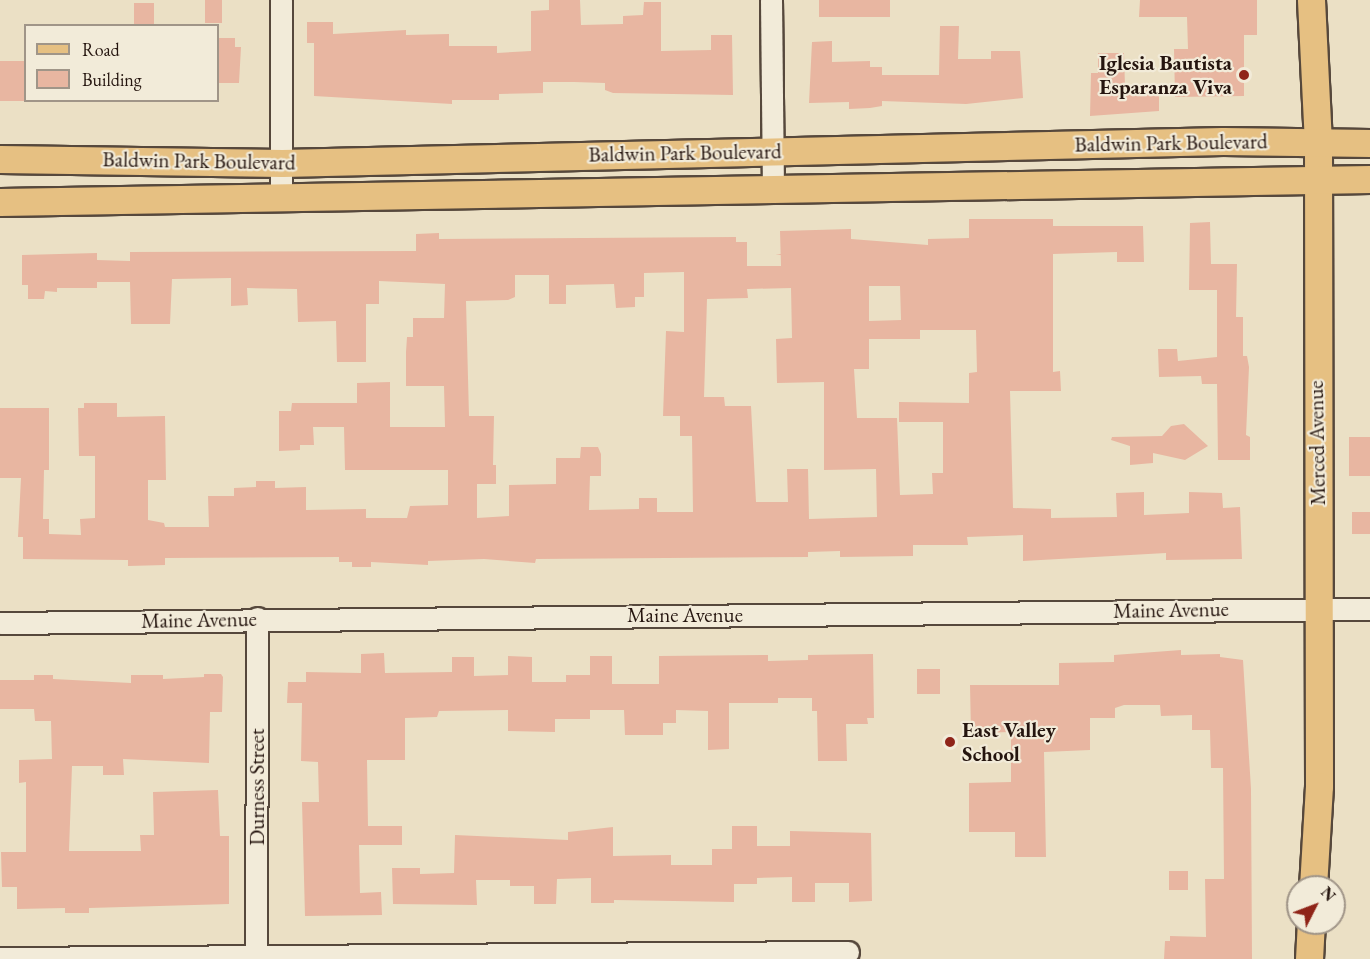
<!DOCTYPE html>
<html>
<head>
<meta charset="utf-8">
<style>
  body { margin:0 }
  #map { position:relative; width:1370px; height:959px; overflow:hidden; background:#ebe0c5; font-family:"EB Garamond",serif }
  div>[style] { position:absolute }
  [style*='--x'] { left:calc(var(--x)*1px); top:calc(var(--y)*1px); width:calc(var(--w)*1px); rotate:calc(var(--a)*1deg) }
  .building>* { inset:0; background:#e8b6a1; transform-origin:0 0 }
  .roads { filter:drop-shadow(2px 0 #56483c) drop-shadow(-2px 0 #56483c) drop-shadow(0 2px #56483c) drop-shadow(0 -2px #56483c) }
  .minor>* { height:21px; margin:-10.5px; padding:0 10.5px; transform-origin:10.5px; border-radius:10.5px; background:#f2ebd9 }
  .major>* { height:27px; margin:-13.5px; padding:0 13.5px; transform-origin:13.5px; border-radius:13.5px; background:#e6c082 }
  .dots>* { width:16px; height:16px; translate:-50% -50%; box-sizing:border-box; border:3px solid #f2ebd9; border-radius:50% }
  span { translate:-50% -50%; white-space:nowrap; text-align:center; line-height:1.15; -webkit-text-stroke:4.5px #f2ebd9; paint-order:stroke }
  .poi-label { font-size:21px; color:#25150f; font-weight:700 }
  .right { translate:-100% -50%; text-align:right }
  .left { translate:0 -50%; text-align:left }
  .street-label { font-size:21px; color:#25150f }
  .legend { position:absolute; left:24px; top:24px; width:195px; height:78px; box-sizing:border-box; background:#f2ebd9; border:2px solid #a09588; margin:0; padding:8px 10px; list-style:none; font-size:18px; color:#25150f }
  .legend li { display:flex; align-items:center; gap:12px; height:30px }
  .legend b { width:30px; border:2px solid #a09588 }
  .north { position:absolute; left:1286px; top:875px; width:60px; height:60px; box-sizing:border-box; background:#f2ebd9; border:2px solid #a09588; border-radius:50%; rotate:48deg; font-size:16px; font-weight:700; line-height:24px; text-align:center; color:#25150f }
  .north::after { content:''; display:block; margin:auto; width:21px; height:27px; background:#8f2418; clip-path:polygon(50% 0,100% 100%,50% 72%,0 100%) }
</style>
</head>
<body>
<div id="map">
  <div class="building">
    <div style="left:205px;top:0;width:17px;height:23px"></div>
    <div style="clip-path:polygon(549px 0,580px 0,581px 25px,623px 24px,623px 16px,643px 15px,644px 2px,661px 2px,661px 51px,711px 50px,711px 35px,732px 35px,733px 95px,613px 93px,605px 90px,605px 83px,574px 82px,543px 82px,543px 93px,499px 94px,499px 100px,452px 100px,452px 104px,314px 96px,314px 43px,307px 43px,307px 22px,333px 22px,333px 34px,406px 30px,406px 35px,449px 34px,449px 46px,497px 46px,497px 53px,531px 51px,531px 11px,549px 10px)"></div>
    <div style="left:819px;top:0;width:71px;height:17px"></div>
    <div style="clip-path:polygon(1140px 0,1257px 0,1257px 35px,1244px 35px,1244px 96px,1175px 97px,1174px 49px,1188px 49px,1187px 17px,1139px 17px)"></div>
    <div style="left:134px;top:3px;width:20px;height:22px"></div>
    <div style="clip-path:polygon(940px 26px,959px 26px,958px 59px,991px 59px,991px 51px,1020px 51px,1023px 98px,966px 104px,882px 101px,882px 106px,870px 108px,849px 109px,849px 102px,809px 103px,812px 42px,832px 41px,832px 62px,870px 61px,870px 67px,882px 67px,882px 75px,939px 75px)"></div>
    <div style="clip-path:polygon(218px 38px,235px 38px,235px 47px,241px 47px,239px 83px,218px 83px)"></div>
    <div style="clip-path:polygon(1098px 53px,1124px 53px,1125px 87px,1159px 90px,1159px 111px,1090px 116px,1091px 73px,1098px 73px)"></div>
    <div style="left:0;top:61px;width:26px;height:40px"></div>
    <div style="clip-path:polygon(evenodd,969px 219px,1053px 219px,1053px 226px,1143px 226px,1144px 262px,1117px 262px,1117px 252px,1053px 254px,1053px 372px,1060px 371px,1061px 391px,1010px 391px,1013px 508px,1051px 509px,1051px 518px,1117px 517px,1116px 493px,1144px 492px,1144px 515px,1189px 513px,1189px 492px,1222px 493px,1223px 508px,1240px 507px,1242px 559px,1166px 560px,1166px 553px,1023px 561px,1023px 535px,967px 537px,968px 545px,913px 545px,913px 556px,840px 557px,840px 551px,808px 552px,808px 557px,536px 559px,535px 563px,484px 559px,428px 561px,428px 565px,371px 562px,371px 567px,352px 567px,352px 562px,339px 562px,339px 557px,165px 558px,165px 565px,128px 566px,128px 560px,23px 559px,23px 537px,18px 537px,21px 478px,0 478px,0 408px,49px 408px,49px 470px,44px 470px,43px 519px,49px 519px,49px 534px,81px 535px,80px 519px,95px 518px,95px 456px,79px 456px,78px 408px,84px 408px,84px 403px,117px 403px,117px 417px,165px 416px,166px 480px,148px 480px,148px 520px,164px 523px,165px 527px,209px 527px,208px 496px,234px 496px,234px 488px,256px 487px,256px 481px,275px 481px,275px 488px,306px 487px,306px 510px,366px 509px,366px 518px,407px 518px,410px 506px,448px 505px,448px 470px,345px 470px,344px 427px,313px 427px,314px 445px,300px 445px,300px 450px,279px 451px,279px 411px,291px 411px,292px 403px,357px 403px,357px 383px,390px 382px,390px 427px,445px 427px,444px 386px,406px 386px,406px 352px,407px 337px,413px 337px,413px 318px,444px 318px,445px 284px,379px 281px,379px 304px,366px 304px,366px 362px,337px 362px,336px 321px,298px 322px,297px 289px,247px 288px,248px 305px,231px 306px,231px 278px,172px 279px,170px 324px,131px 324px,130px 282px,97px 282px,97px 288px,57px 288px,57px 292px,45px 291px,44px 299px,28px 299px,28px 285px,22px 285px,22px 255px,97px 253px,97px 260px,130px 261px,130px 252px,416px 251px,416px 234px,439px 233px,439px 239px,736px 237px,736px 242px,747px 242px,747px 266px,781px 266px,780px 231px,851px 229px,851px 239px,928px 245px,928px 239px,969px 238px,969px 219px,684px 272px,684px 332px,666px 331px,663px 416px,680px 416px,680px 436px,692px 436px,693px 512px,657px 512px,657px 498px,639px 498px,639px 509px,589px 510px,590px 476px,601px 476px,601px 454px,598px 447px,581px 447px,580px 458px,556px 458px,556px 484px,509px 485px,509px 516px,477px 518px,477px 484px,496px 484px,496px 465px,493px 465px,494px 416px,469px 416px,466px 301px,508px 300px,515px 297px,515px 275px,549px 275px,549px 304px,566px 304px,566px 285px,614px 284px,616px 308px,635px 307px,635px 297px,644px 297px,644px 273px,684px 272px,969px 219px,869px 286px,900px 286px,901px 320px,869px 321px,869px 286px,969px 219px,791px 288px,792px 338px,776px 339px,777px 383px,824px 382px,824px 470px,876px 469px,877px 517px,809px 519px,808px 469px,787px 469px,788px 502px,756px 502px,751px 406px,725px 406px,724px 397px,704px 397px,707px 299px,748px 298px,747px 289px,791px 288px,969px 219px,920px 330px,976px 330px,977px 372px,969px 373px,969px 403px,899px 402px,899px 422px,943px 422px,943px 473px,932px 473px,933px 494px,900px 495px,897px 418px,857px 418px,854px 369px,869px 369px,869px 339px,920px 339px,920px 330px)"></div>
    <div style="clip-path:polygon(1210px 222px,1211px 264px,1237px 264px,1236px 317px,1243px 317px,1243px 356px,1247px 356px,1249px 367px,1246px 435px,1250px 437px,1250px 460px,1218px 460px,1217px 384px,1202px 384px,1201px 376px,1159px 377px,1158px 349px,1177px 349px,1178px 361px,1217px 357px,1217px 290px,1189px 290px,1190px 223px)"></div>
    <div style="clip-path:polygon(1184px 424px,1208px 446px,1185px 460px,1153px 453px,1153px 463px,1130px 465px,1130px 446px,1111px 440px,1112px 437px,1162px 436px,1171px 426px)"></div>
    <div style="left:1370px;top:437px;width:39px;height:21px;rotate:90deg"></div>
    <div style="left:1352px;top:512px;width:18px;height:22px"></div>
    <div style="clip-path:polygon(1181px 650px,1181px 655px,1220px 654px,1220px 657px,1243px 660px,1251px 789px,1252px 959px,1164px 959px,1165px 941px,1170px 941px,1170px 936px,1206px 937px,1205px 879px,1224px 879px,1223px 768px,1211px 768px,1210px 730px,1192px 730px,1192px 715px,1161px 716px,1160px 705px,1124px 705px,1115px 708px,1115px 718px,1090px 718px,1090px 750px,1044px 752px,1046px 857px,1015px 857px,1015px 832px,969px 832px,969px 783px,1011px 782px,1011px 732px,971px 733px,970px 685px,1059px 685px,1059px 663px,1114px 662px,1114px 655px)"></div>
    <div style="clip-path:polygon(384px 653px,385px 673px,452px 672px,452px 657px,474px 657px,474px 676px,508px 675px,508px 656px,532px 657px,532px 682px,566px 682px,566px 675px,590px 675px,590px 656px,612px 656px,612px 684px,659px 684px,659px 656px,768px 655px,768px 661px,808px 660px,808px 655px,873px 654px,874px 718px,867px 718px,868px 724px,846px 724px,847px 761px,818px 761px,817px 711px,812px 711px,812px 698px,778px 698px,778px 703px,729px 703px,729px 749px,708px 750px,708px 711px,676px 710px,676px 723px,663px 723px,663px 735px,625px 735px,624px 710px,590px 710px,590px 719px,555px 719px,555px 732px,508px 731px,508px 710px,439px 711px,437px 717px,405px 718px,405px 760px,367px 760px,368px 826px,402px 826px,402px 845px,359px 845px,360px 893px,381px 892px,382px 915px,305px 916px,302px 802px,319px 802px,318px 762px,301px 761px,302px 703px,287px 703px,288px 682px,306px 682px,306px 672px,361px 673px,361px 654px)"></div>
    <div style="left:917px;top:669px;width:23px;height:25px"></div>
    <div style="clip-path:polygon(204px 674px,221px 674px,223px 677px,222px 712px,210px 712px,209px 763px,123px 759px,124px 775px,103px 775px,103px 766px,72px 766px,69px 851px,141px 851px,140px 835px,154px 835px,153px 792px,218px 790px,220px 836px,229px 836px,229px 904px,89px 908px,89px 913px,65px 913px,65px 908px,17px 909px,17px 887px,2px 887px,1px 852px,26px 852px,26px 782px,19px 783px,19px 760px,52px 759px,51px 721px,35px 721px,34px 709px,0 709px,0 680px,34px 680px,34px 675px,53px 675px,53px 679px,131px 683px,131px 675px,163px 675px,163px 679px,204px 677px)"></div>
    <div style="clip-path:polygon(732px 826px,757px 826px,757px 846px,790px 846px,790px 831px,871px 833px,872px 901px,849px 902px,849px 883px,815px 883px,815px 902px,792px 902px,792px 877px,757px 878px,757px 884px,734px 884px,734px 902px,614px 900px,614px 903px,591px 903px,591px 878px,557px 879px,556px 904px,534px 904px,534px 886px,510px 886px,510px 880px,476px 880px,477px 905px,393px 904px,392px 868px,420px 868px,420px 874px,454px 873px,455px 835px,568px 840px,568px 832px,613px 827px,613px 856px,671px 855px,671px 865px,712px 865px,712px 849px,732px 849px)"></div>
    <div style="left:1169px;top:871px;width:19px;height:19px"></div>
  </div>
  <div class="roads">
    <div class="minor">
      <div style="--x:771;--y:0;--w:187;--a:89.4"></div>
      <div style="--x:281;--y:199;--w:199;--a:-90"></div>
      <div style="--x:0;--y:623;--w:1370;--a:-0.59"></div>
      <div style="--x:256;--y:956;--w:338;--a:-89.8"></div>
      <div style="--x:0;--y:958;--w:848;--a:-0.41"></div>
    </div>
    <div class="major">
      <div style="--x:1311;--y:0;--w:143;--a:87.2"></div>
      <div style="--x:1318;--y:143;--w:643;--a:89.91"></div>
      <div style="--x:1319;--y:786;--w:101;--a:93.4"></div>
      <div style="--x:0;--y:159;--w:282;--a:0.8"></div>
      <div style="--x:282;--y:163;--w:941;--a:-1.34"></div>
      <div style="--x:1223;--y:141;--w:147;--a:0.8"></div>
      <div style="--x:0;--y:202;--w:1370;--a:-0.96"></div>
      <div style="--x:1309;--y:959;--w:36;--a:-87"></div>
    </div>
  </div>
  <div class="dots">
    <div style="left:1244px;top:75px;background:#8f2418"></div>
    <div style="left:950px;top:742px;background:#8f2418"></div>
  </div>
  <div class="poi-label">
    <span class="right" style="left:1232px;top:75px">Iglesia Bautista<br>Esparanza Viva</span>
    <span class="left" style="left:962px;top:742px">East Valley<br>School</span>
  </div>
  <div class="street-label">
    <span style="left:1171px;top:143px;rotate:-1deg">Baldwin Park Boulevard</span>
    <span style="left:685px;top:153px;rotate:-1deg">Baldwin Park Boulevard</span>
    <span style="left:199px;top:161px;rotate:1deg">Baldwin Park Boulevard</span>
    <span style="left:1317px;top:443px;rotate:-91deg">Merced Avenue</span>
    <span style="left:1171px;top:610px;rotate:-1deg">Maine Avenue</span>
    <span style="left:685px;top:615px">Maine Avenue</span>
    <span style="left:199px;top:620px;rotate:-1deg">Maine Avenue</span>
    <span style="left:257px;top:787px;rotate:-90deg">Durness Street</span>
  </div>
  <ul class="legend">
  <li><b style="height:8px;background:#e6c082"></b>Road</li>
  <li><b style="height:16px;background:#e8b6a1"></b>Building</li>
  </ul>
  <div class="north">N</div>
</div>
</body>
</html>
